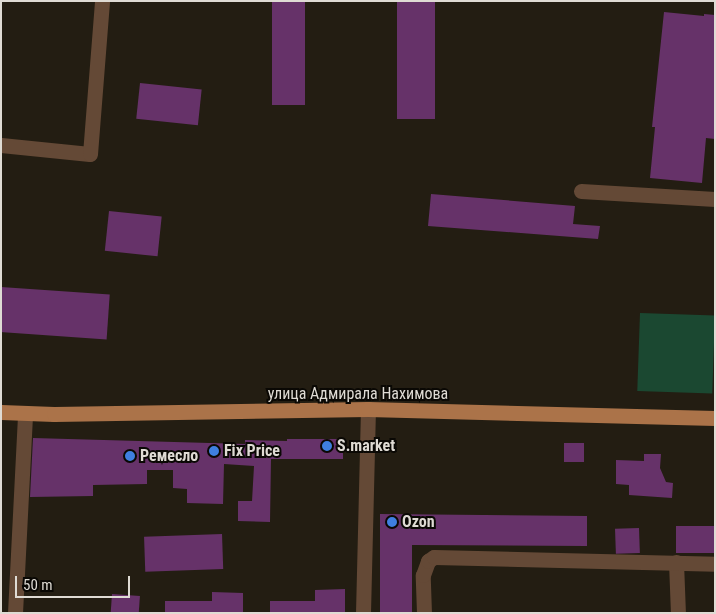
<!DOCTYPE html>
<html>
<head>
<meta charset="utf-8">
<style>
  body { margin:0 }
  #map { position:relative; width:716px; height:614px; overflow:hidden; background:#231d12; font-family:"Roboto Condensed",sans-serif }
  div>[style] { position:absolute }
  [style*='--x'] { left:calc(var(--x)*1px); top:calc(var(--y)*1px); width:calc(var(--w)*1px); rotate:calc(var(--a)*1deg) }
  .green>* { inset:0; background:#1b4831; transform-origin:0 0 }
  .building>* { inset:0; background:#663269; transform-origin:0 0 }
  .minor>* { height:15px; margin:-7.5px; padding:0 7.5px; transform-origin:7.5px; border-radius:7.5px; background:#644936 }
  .major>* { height:15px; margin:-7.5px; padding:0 7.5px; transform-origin:7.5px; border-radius:7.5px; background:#ab7349 }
  .dots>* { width:14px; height:14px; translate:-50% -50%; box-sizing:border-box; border:2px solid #0a0804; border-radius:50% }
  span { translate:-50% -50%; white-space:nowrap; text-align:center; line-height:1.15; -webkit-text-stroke:4px #0a0804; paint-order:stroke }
  .street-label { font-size:16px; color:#dfdbd4 }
  .poi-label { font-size:16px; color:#dfdbd4; font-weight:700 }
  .left { translate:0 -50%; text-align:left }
  .frame { position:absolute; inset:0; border:2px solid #dfdbd4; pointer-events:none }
  .scale { position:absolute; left:15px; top:576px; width:115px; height:22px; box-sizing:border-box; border:2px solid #dfdbd4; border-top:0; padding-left:6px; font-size:15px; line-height:18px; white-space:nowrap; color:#dfdbd4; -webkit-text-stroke:4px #0a0804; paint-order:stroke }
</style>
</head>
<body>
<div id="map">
  <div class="green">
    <div style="left:640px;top:313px;width:75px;height:78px;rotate:2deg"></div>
  </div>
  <div class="building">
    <div style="left:272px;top:1px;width:33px;height:104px"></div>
    <div style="left:397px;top:1px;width:38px;height:118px"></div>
    <div style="clip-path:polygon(664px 12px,704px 16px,704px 14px,715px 15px,715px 139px,706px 138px,702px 183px,650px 178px,655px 127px,652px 127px)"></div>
    <div style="left:140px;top:83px;width:62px;height:36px;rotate:6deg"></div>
    <div style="clip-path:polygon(431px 194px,575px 206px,573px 224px,600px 226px,598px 239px,428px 226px)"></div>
    <div style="left:109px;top:211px;width:53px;height:40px;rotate:6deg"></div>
    <div style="left:1px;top:287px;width:109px;height:45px;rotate:4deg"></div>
    <div style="clip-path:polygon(33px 438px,245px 444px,245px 440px,287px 441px,287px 439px,343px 439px,343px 459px,271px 459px,270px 522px,238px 521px,238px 501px,252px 501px,254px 466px,224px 464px,223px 504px,187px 503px,187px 489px,173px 488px,173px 470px,147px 470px,147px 484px,93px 485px,93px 496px,30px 497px)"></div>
    <div style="left:564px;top:443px;width:20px;height:19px"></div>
    <div style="clip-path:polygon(644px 454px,661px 454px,660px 468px,666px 482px,673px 483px,672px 498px,629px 495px,629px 485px,616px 484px,616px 460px,644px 461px)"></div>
    <div style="clip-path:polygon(380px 514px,587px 516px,587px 546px,412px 545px,412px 613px,380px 613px)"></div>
    <div style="left:676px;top:526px;width:39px;height:27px"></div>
    <div style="left:639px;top:528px;width:25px;height:24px;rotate:88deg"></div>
    <div style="left:222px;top:534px;width:35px;height:78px;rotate:88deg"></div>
    <div style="clip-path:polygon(345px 589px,345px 613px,270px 613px,270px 601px,315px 601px,315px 590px)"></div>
    <div style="clip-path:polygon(212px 592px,243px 593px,243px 613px,165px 613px,165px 601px,212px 601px)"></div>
    <div style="left:112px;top:594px;width:28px;height:19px;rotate:4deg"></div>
  </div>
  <div class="minor">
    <div style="--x:1;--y:145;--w:89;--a:5.8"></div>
    <div style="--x:90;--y:154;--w:153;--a:-85.5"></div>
    <div style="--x:581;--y:191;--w:134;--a:3.4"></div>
    <div style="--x:676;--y:562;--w:51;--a:87.8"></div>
    <div style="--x:15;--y:613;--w:200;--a:-87.1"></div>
    <div style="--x:363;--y:613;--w:204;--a:-88.6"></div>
    <div style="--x:424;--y:613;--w:38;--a:-92"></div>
    <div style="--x:423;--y:575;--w:15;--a:-70"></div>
    <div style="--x:428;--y:561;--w:7;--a:-34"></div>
    <div style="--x:434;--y:557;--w:281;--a:1.4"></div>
  </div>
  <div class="major">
    <div style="--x:1;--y:412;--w:53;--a:2.2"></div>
    <div style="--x:54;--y:414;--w:314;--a:-0.9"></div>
    <div style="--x:368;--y:409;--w:347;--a:1.5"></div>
  </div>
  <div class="dots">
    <div style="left:327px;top:446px;background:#3f7fe0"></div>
    <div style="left:214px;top:451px;background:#3f7fe0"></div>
    <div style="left:130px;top:456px;background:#3f7fe0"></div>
    <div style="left:392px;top:522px;background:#3f7fe0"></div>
  </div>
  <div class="street-label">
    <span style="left:358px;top:394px">улица Адмирала Нахимова</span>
  </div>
  <div class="poi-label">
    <span class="left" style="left:337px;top:446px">S.market</span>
    <span class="left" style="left:224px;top:451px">Fix Price</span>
    <span class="left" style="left:140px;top:456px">Ремесло</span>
    <span class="left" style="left:402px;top:522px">Ozon</span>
  </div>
  <div class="frame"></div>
  <div class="scale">50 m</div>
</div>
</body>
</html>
